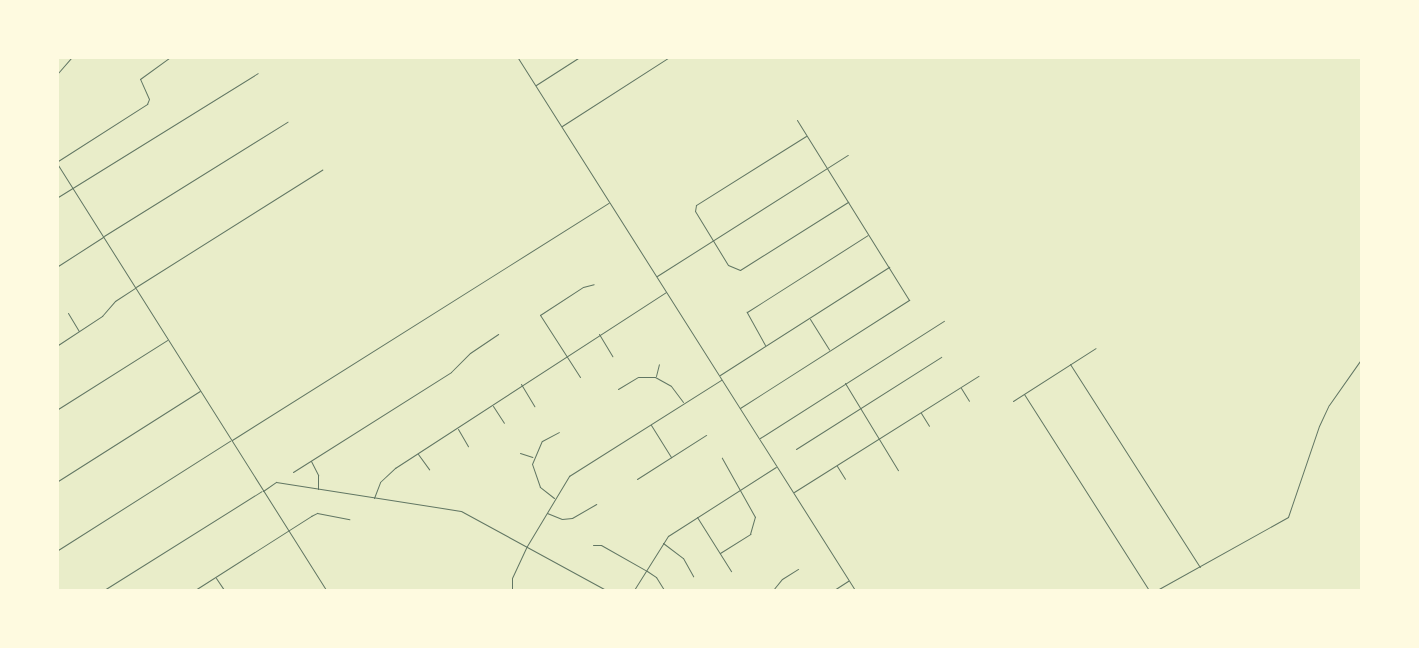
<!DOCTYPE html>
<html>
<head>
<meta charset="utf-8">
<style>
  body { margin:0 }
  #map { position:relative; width:1419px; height:648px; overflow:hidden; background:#e9edc9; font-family:Ubuntu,sans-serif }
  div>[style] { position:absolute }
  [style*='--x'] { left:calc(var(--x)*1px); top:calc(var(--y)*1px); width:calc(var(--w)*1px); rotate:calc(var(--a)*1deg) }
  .service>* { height:0.5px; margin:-0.25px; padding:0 0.25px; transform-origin:0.25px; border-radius:0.25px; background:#617663 }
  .minor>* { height:1px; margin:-0.5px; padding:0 0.5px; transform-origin:0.5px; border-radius:0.5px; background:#617663 }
  .tertiary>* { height:1px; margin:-0.5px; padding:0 0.5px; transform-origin:0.5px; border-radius:0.5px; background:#617663 }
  span { translate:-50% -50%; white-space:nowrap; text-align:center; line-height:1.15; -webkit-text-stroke:5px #fefae0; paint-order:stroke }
  .frame { position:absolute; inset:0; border:59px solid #fefae0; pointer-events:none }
</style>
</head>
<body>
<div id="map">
  <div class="service">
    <div style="--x:104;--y:236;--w:216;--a:-31.9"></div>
    <div style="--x:136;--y:287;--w:220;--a:-32.2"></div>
  </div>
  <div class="minor">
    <div style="--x:58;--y:73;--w:20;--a:-49"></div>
    <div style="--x:536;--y:85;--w:50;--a:-32.7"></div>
    <div style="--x:562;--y:126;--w:126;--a:-32.7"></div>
    <div style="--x:806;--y:136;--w:130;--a:147.9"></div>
    <div style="--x:696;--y:205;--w:6;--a:99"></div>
    <div style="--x:695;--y:211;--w:63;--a:58.6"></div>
    <div style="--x:728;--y:265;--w:13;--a:23"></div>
    <div style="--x:740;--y:270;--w:128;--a:-32.2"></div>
    <div style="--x:58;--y:161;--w:106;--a:-32.6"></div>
    <div style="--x:147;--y:104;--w:5;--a:-68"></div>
    <div style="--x:149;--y:99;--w:22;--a:-114"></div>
    <div style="--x:140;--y:79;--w:36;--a:-36"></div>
    <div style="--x:58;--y:197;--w:235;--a:-31.8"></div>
    <div style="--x:58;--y:266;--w:54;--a:-32.8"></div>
    <div style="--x:657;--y:276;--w:226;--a:-32.4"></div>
    <div style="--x:68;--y:313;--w:21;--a:59"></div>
    <div style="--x:810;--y:319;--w:36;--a:58"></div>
    <div style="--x:599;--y:334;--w:26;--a:59"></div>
    <div style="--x:58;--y:345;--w:53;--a:-33.4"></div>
    <div style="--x:102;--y:316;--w:20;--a:-49"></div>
    <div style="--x:115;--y:301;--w:24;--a:-33"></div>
    <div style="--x:765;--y:345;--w:38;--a:-119"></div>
    <div style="--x:747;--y:312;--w:143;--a:-32.5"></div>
    <div style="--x:1070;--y:364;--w:241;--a:57.4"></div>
    <div style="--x:720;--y:375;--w:201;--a:-32.6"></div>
    <div style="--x:656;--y:376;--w:12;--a:-76"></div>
    <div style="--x:580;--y:377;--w:74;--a:-122.8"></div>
    <div style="--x:540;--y:315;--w:51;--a:-33.1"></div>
    <div style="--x:583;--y:287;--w:11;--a:-15"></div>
    <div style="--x:845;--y:383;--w:102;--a:58.7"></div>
    <div style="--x:521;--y:384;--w:26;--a:59"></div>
    <div style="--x:961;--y:388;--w:15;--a:58"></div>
    <div style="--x:618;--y:389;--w:23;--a:-31"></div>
    <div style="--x:638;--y:377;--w:17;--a:0"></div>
    <div style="--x:655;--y:377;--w:18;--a:29"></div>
    <div style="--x:671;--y:386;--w:20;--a:53"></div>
    <div style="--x:1024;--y:394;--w:232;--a:57.5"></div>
    <div style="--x:1013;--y:401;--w:98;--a:-32.6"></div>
    <div style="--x:493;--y:406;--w:20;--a:57"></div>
    <div style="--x:740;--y:408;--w:201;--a:-32.6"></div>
    <div style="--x:909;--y:300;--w:212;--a:-121.9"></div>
    <div style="--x:58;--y:409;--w:129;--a:-32.3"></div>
    <div style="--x:921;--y:413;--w:15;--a:58"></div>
    <div style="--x:651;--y:425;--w:38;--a:58"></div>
    <div style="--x:458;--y:429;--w:20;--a:60"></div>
    <div style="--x:760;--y:438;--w:218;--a:-32.5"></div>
    <div style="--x:232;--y:440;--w:445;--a:-32.2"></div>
    <div style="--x:796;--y:449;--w:172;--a:-32.4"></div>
    <div style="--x:520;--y:453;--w:13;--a:18"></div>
    <div style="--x:418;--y:454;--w:19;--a:54"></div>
    <div style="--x:311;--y:461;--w:16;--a:63"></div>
    <div style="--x:318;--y:475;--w:14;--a:90"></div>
    <div style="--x:837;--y:466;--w:15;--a:58"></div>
    <div style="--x:293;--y:472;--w:187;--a:-32.3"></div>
    <div style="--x:451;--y:372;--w:27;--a:-45"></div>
    <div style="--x:470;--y:353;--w:34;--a:-34"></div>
    <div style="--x:637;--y:479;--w:82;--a:-32.5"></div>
    <div style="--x:58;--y:481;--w:168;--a:-32.4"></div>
    <div style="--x:794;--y:492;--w:218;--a:-32.2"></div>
    <div style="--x:554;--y:498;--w:18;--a:-142"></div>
    <div style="--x:540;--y:487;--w:24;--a:-109"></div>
    <div style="--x:532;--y:464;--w:25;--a:-67"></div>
    <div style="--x:542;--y:441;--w:19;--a:-28"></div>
    <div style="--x:547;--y:513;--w:16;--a:22"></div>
    <div style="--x:562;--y:519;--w:10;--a:-6"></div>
    <div style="--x:572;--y:518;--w:28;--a:-30"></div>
    <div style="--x:697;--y:517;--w:64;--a:57.8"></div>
    <div style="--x:663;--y:543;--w:25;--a:37"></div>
    <div style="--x:683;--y:558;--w:21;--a:61"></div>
    <div style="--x:593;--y:545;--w:8;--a:0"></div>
    <div style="--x:601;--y:545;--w:53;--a:29.5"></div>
    <div style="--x:647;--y:571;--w:11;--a:34"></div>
    <div style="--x:656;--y:577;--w:15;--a:58"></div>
    <div style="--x:720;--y:553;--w:36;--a:-32"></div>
    <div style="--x:750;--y:534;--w:18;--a:-74"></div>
    <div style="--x:755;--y:517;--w:68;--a:-119.2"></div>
    <div style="--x:216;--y:578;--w:14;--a:56"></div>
    <div style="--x:104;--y:590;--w:186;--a:-32.1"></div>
    <div style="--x:195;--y:590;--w:138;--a:-32.5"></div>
    <div style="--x:311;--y:516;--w:7;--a:-27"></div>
    <div style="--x:317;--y:513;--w:33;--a:11"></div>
    <div style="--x:512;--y:590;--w:12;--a:-90"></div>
    <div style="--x:512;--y:578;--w:35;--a:-65"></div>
    <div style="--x:527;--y:546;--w:82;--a:-59"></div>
    <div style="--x:569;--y:476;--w:180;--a:-32.3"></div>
    <div style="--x:634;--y:590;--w:64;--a:-57.8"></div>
    <div style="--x:668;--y:536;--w:128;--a:-32.6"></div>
    <div style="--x:773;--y:590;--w:14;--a:-51"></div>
    <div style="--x:782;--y:579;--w:19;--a:-32"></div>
    <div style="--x:834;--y:590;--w:17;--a:-33"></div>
    <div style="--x:1157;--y:590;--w:150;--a:-29.1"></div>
    <div style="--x:1288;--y:517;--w:96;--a:-71.2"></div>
    <div style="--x:1319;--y:426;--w:23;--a:-65"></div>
    <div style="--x:1329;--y:405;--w:57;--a:-54.9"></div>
  </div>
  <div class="tertiary">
    <div style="--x:518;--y:58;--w:630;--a:57.65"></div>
    <div style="--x:58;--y:165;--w:502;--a:57.76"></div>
    <div style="--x:263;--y:491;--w:16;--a:-35"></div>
    <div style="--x:276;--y:482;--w:187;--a:8.9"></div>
    <div style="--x:461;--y:511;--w:165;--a:28.6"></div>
    <div style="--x:374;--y:498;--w:17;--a:-69"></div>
    <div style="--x:380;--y:482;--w:21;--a:-43"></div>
    <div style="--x:395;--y:468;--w:323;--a:-33"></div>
    <div style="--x:58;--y:550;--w:204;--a:-32.4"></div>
  </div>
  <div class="frame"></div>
</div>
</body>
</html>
